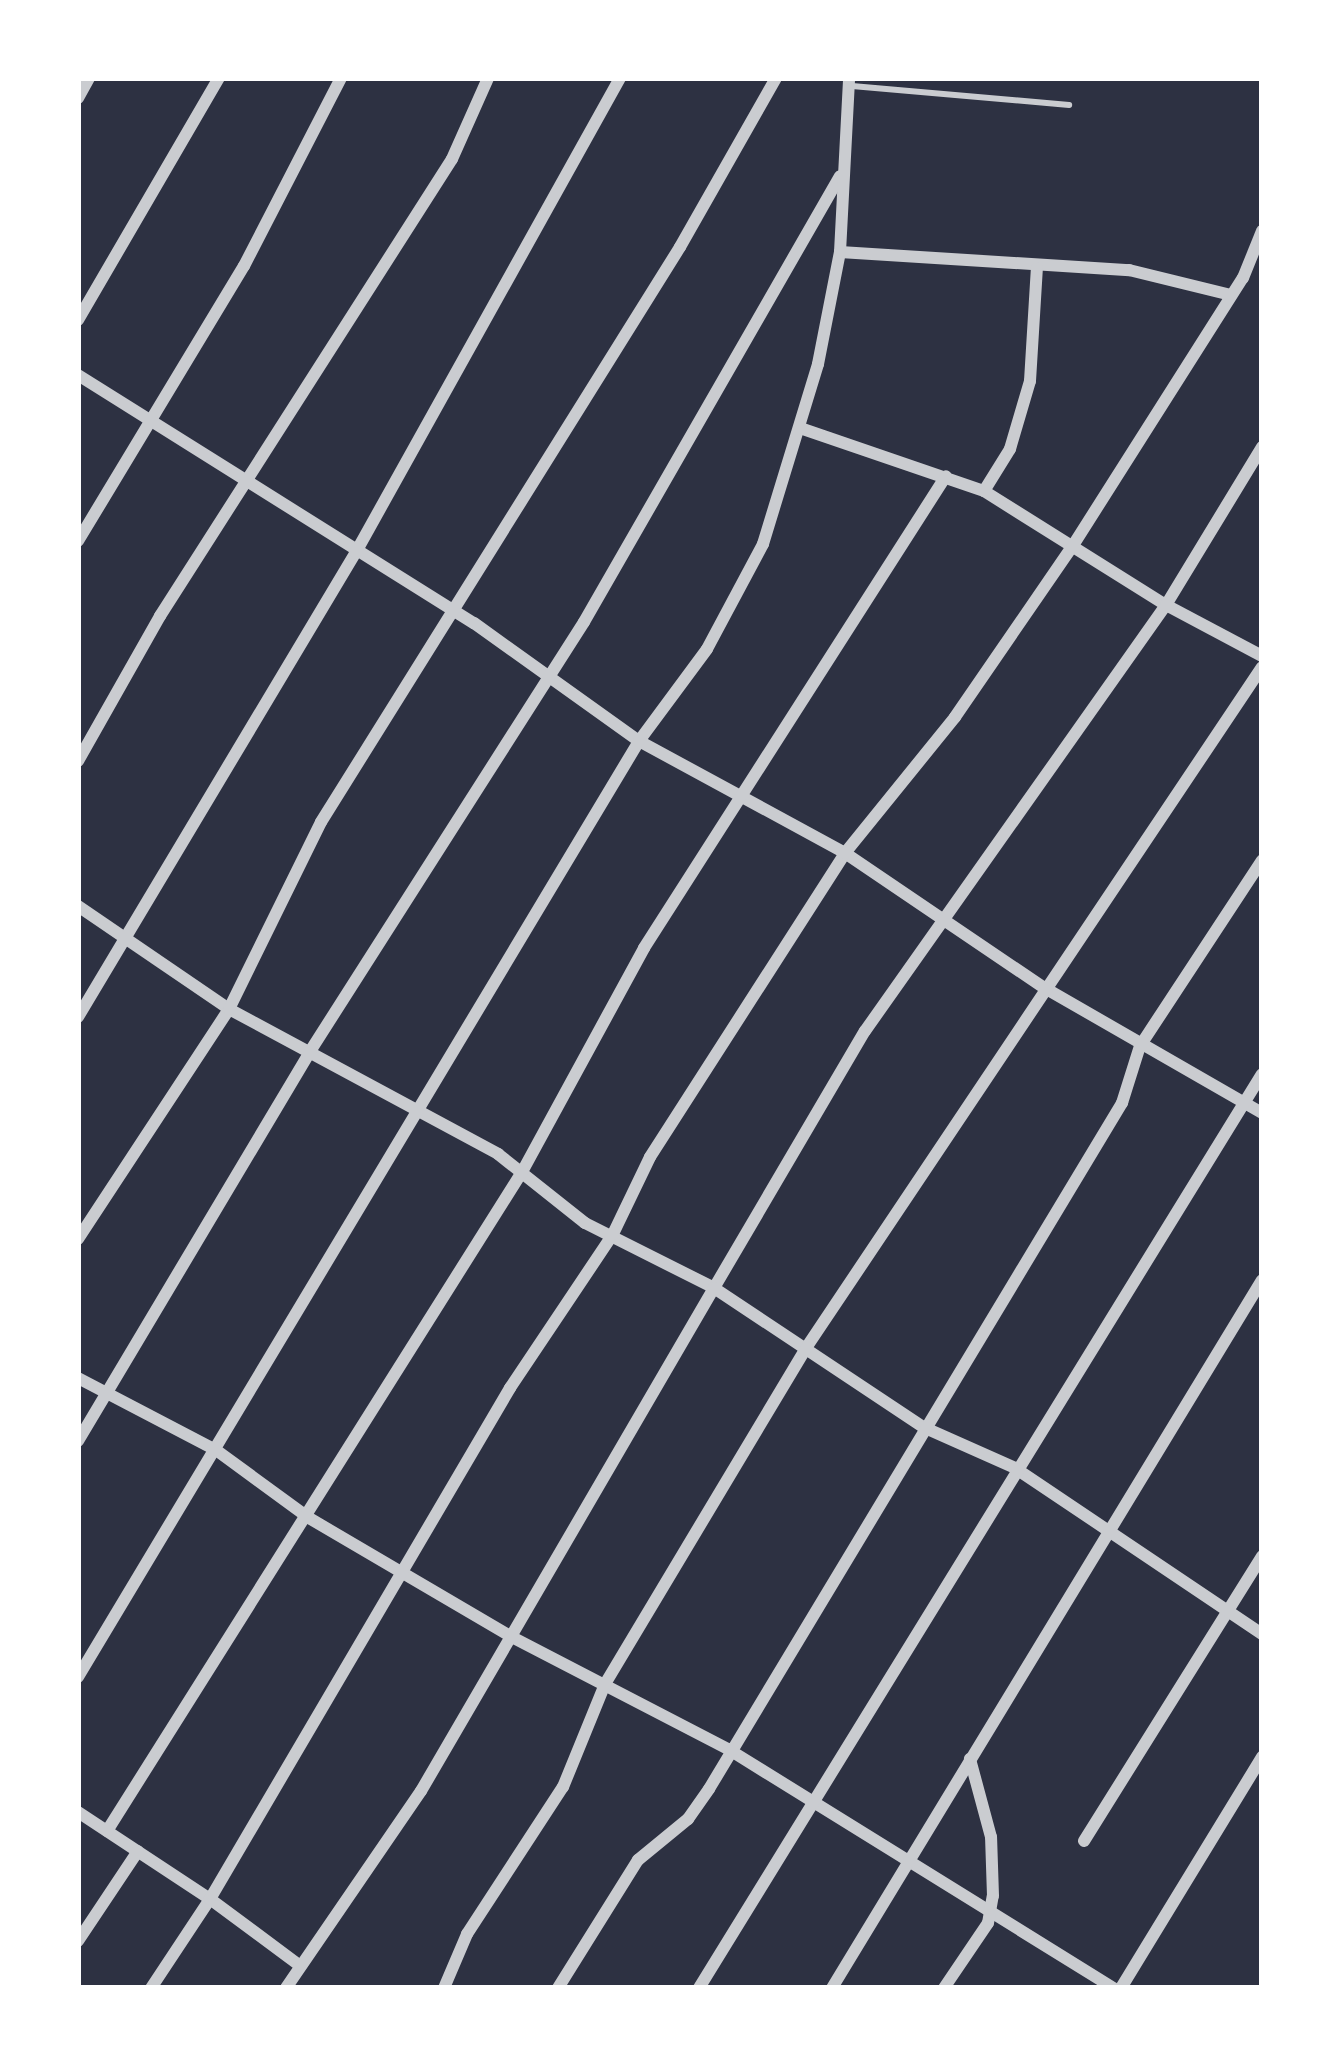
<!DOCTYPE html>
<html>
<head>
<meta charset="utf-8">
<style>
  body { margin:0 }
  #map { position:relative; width:1340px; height:2066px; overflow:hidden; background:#2d3142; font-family:"DM Sans",sans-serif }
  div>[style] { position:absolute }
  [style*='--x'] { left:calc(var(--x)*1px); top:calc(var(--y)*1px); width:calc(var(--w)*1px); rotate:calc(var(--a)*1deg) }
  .service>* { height:6px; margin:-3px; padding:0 3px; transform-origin:3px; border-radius:3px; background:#caccd0 }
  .minor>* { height:12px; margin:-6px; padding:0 6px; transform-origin:6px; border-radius:6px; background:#caccd0 }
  span { translate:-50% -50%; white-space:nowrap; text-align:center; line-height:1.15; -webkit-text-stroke:9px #fff; paint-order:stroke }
  .frame { position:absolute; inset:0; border:81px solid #fff; pointer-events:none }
</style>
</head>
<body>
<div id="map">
  <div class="service">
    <div style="--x:852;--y:86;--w:218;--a:5"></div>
  </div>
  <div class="minor">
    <div style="--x:78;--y:98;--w:23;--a:-61"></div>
    <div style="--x:840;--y:252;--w:290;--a:3.6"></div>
    <div style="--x:1129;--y:270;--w:105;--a:13.8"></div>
    <div style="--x:78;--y:320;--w:280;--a:-59.8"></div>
    <div style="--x:78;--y:375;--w:467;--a:32.1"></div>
    <div style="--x:474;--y:623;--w:203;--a:35.6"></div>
    <div style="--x:639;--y:741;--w:234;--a:28.5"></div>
    <div style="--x:845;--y:853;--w:239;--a:34.1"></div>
    <div style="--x:1043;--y:987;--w:253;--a:29.9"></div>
    <div style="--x:800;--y:428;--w:194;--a:18.9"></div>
    <div style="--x:984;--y:491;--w:215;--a:32.1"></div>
    <div style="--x:1166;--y:605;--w:185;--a:-58.7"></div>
    <div style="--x:984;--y:491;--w:49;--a:-58.2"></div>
    <div style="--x:1010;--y:449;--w:71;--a:-73.6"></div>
    <div style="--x:1030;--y:381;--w:113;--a:-86.5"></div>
    <div style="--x:78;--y:541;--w:321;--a:-58.9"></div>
    <div style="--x:244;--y:266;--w:212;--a:-62.7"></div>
    <div style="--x:78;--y:761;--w:167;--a:-60.5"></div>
    <div style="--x:160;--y:616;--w:542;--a:-57.42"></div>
    <div style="--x:452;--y:159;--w:89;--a:-66"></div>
    <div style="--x:78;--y:906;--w:183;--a:34.3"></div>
    <div style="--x:229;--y:1009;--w:306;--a:28.3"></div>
    <div style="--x:498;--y:1154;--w:111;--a:38.4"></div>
    <div style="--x:585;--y:1223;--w:144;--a:26.7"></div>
    <div style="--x:714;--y:1288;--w:298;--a:-59.6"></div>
    <div style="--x:865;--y:1031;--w:522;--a:-54.76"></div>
    <div style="--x:1166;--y:605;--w:109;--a:28"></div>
    <div style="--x:78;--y:1017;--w:542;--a:-59.13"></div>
    <div style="--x:356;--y:552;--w:543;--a:-60.88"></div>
    <div style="--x:78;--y:1239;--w:275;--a:-56.7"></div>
    <div style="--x:229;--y:1009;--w:208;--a:-63.8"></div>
    <div style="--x:321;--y:822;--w:678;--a:-58.02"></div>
    <div style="--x:680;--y:247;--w:194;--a:-60.4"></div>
    <div style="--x:78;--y:1378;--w:156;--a:27.6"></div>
    <div style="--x:216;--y:1450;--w:115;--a:36.2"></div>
    <div style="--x:309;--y:1518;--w:233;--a:30.4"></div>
    <div style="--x:510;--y:1636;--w:246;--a:27.4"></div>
    <div style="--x:728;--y:1749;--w:454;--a:31.8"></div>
    <div style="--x:78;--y:1441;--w:452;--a:-59.2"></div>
    <div style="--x:309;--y:1053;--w:511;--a:-57.46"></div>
    <div style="--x:584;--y:622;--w:514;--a:-60.14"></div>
    <div style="--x:78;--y:1677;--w:1091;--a:-59.06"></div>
    <div style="--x:639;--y:741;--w:114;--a:-53.5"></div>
    <div style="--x:707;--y:649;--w:119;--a:-61.9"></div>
    <div style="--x:763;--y:544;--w:188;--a:-73"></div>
    <div style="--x:818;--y:364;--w:114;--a:-78.9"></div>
    <div style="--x:840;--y:252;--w:174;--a:-87"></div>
    <div style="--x:78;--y:1812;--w:158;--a:33.4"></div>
    <div style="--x:210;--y:1899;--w:107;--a:123.5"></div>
    <div style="--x:107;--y:1831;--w:779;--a:-57.8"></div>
    <div style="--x:522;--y:1172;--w:255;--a:-61.4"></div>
    <div style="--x:644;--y:948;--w:560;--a:-57.39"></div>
    <div style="--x:1084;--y:1841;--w:336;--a:-58"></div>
    <div style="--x:78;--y:1941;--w:108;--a:-56.3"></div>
    <div style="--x:299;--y:1965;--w:111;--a:-143.4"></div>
    <div style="--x:210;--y:1899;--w:593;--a:-59.58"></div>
    <div style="--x:510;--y:1388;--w:185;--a:-56.2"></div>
    <div style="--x:613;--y:1234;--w:85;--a:-64.3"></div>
    <div style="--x:650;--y:1157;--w:361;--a:-57.3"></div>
    <div style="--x:845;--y:853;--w:175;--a:-51"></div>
    <div style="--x:955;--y:717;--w:206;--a:-55.5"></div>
    <div style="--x:1072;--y:547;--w:319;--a:-57.6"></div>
    <div style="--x:1243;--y:278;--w:51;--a:-68"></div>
    <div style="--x:286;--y:1988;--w:239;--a:-55.6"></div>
    <div style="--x:421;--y:1791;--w:582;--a:-59.78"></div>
    <div style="--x:714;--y:1288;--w:251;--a:33.6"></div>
    <div style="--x:923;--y:1427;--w:101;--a:24"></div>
    <div style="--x:1015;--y:1468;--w:298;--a:33.9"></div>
    <div style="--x:444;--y:1988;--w:59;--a:-66.9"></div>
    <div style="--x:467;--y:1934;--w:176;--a:-56.9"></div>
    <div style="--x:563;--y:1787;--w:111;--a:-67.8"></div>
    <div style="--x:605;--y:1684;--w:388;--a:-59.1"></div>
    <div style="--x:804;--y:1351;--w:823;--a:-56.19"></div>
    <div style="--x:558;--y:1988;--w:151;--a:-58"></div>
    <div style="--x:638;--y:1860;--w:65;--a:-39.4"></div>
    <div style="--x:688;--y:1819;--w:37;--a:-55"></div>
    <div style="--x:709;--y:1789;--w:801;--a:-58.95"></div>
    <div style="--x:1122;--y:1103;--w:60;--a:-72.5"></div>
    <div style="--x:1140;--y:1046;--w:222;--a:-56.7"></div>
    <div style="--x:699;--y:1988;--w:1073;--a:-58.37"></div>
    <div style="--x:832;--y:1988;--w:828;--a:-58.73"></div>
    <div style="--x:944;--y:1988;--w:78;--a:-55.9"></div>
    <div style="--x:988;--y:1923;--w:27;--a:-80"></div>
    <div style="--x:993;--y:1896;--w:59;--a:-91.9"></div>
    <div style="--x:991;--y:1837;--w:81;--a:-105.1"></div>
    <div style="--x:1121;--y:1988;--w:271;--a:-58.6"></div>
  </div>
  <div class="frame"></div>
</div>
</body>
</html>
